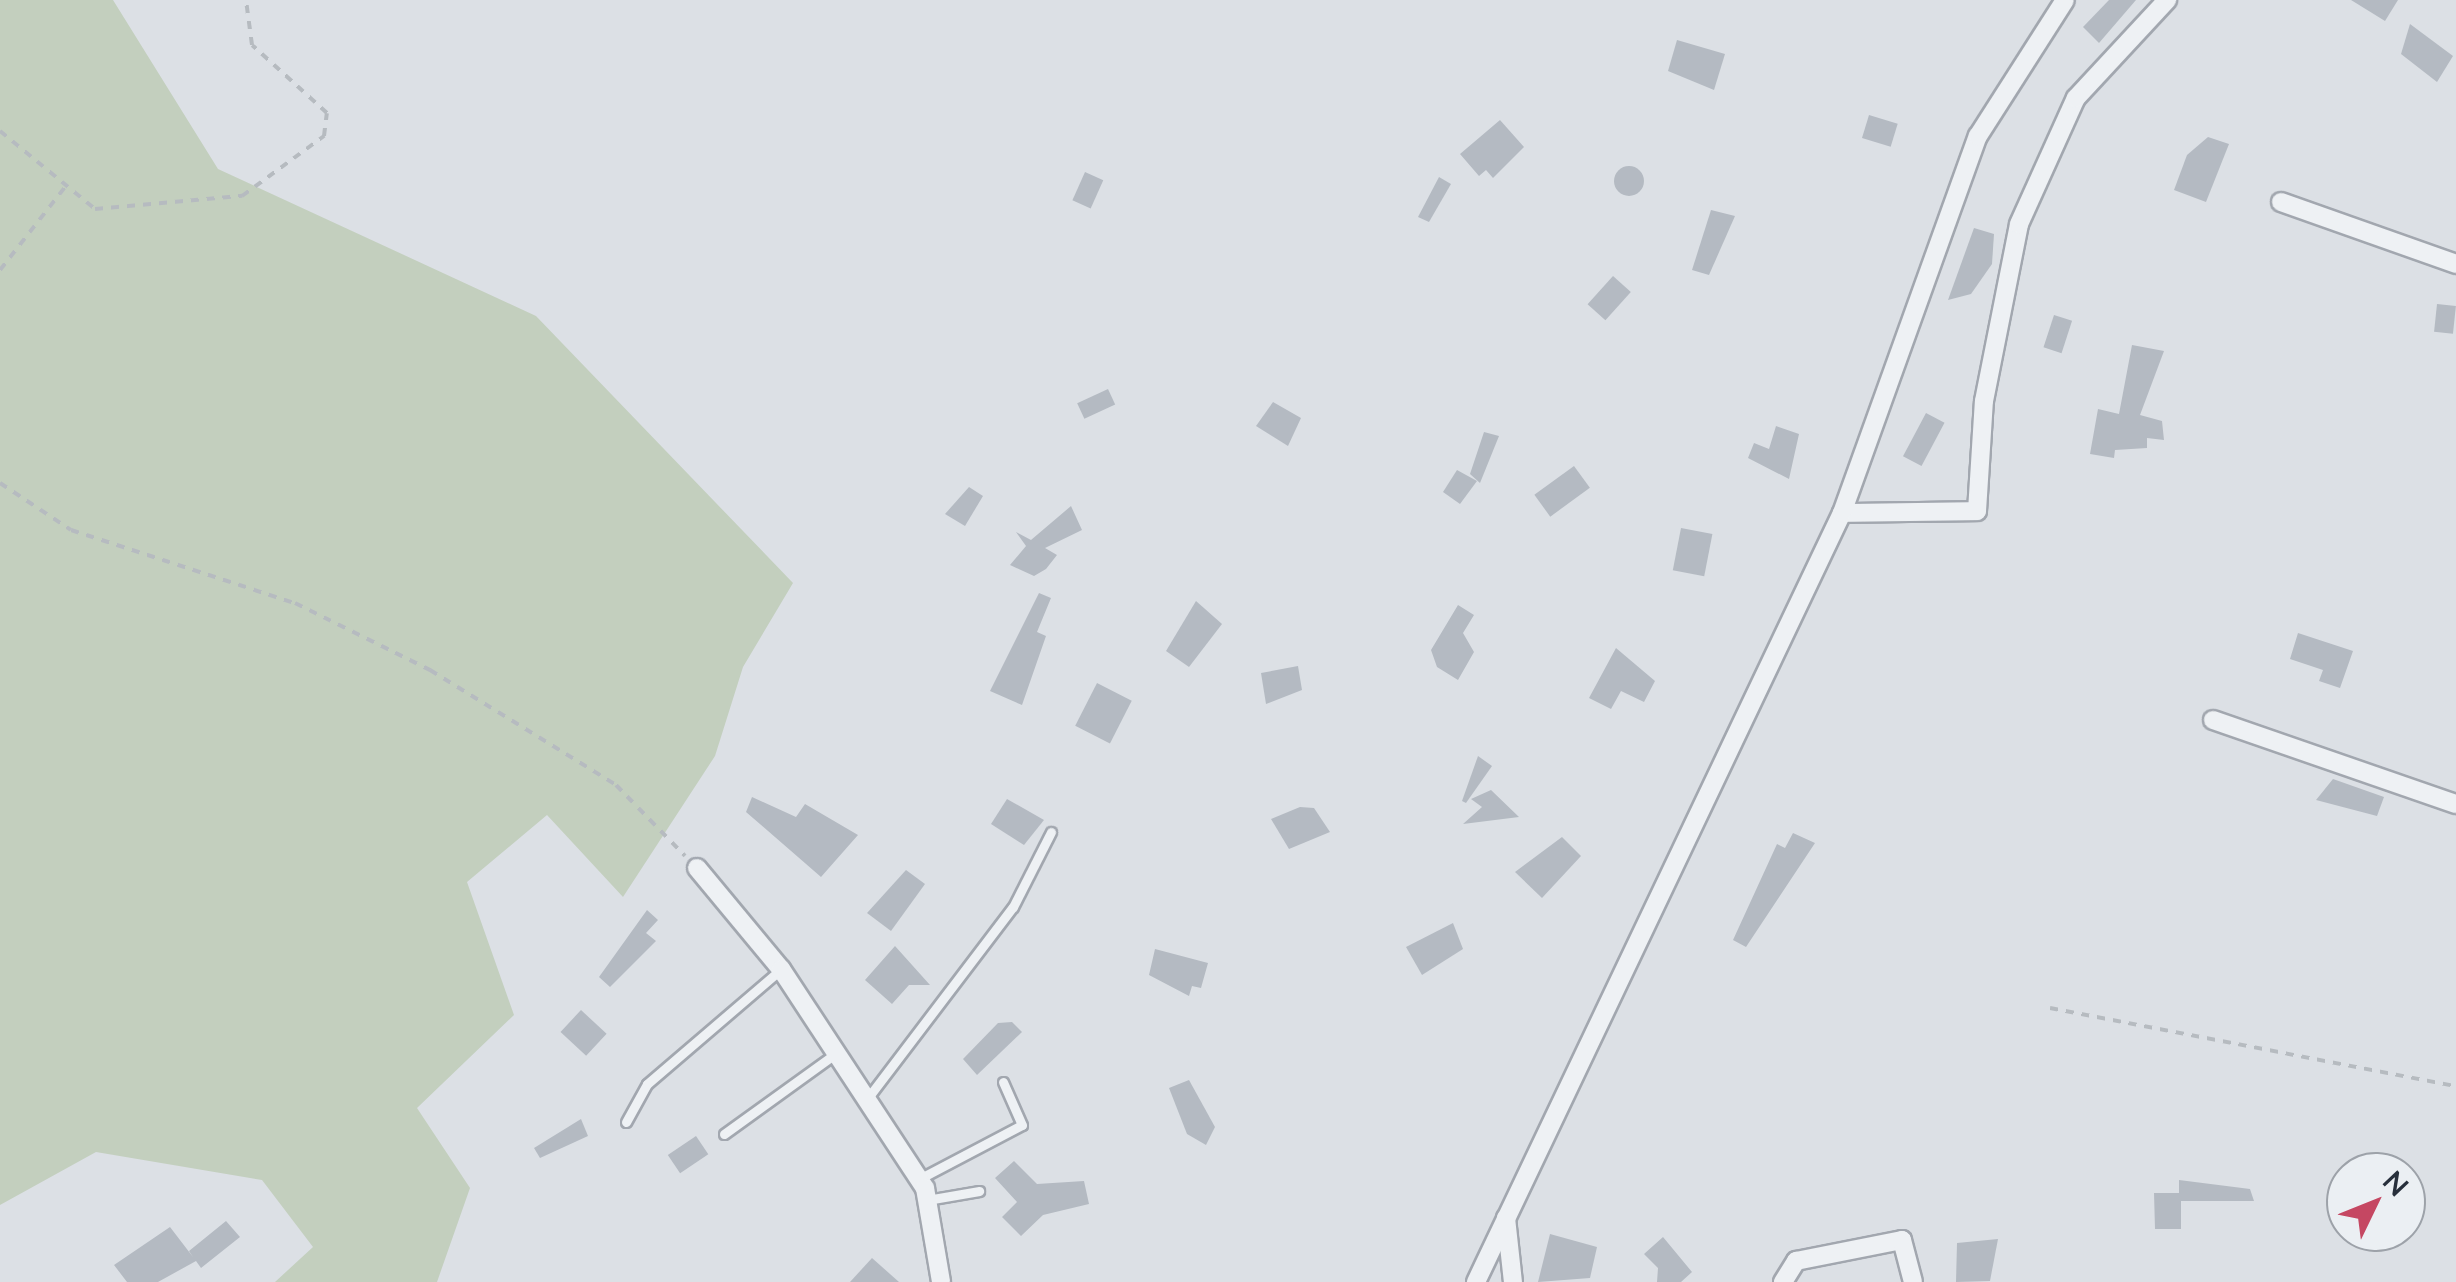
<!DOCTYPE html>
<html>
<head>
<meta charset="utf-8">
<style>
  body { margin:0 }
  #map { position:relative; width:2456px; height:1282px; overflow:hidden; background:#dce0e5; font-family:Lato,sans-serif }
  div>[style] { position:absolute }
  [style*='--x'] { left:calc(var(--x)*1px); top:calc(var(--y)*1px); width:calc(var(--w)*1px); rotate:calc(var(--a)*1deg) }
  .green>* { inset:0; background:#c3cfbe }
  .building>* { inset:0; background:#b4bac2; transform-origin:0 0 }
  .round { border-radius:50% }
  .path>* { height:4px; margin-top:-2px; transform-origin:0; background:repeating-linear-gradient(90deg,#b6bbc0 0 8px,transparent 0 16px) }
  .roads { filter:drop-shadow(2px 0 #a2a7af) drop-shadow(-2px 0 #a2a7af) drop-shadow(0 2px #a2a7af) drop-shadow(0 -2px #a2a7af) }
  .service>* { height:9px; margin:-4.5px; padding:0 4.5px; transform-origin:4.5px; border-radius:4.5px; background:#eef1f4 }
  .minor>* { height:18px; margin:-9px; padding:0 9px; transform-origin:9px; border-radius:9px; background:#eef1f4 }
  span { translate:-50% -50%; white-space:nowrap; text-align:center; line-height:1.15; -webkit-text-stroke:8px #ebeff3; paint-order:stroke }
  .north { position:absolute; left:2326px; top:1152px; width:100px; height:100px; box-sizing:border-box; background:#ebeff3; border:2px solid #9da2a9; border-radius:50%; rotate:47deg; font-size:28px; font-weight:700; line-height:40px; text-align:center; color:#272f3b }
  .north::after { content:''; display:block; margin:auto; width:35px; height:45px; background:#c54762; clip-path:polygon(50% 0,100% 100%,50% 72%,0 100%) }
</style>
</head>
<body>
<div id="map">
  <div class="green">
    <div style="clip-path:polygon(0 0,113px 0,218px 169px,536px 316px,793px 583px,743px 667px,715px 756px,623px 897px,547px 815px,467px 882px,514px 1015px,417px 1108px,470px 1188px,437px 1282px,275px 1282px,313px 1247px,262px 1180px,96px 1152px,0 1205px)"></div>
  </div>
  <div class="building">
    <div style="clip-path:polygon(2109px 0,2136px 0,2099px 43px,2083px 27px)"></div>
    <div style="clip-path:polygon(2351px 0,2398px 0,2385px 21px)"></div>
    <div style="clip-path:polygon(2410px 24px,2453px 56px,2437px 82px,2401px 54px)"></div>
    <div style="clip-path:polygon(1677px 40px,1725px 54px,1714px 90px,1668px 71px)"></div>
    <div style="left:1869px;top:115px;width:30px;height:24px;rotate:17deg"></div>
    <div style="clip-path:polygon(1500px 120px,1524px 147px,1493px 178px,1486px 170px,1479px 176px,1460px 154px)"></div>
    <div style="clip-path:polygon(2208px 137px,2229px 144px,2206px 202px,2174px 190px,2187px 155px)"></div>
    <div class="round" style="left:1614px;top:166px;width:30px;height:30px"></div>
    <div style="left:1085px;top:172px;width:20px;height:31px;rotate:24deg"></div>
    <div style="clip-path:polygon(1439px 177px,1451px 184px,1429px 222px,1418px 217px)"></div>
    <div style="clip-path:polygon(1711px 210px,1735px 216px,1709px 275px,1692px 270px)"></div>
    <div style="clip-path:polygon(1974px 228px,1994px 234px,1992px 264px,1971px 294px,1948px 300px)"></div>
    <div style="left:1613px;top:276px;width:24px;height:38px;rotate:42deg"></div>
    <div style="left:2437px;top:304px;width:19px;height:28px;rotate:6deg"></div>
    <div style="left:2054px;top:315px;width:19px;height:34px;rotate:18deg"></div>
    <div style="clip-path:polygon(2132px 345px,2164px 351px,2140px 415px,2162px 421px,2164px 440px,2147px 438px,2147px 448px,2115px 450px,2114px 458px,2090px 454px,2098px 409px,2119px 414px)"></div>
    <div style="left:1108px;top:389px;width:17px;height:34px;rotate:65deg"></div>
    <div style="clip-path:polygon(1273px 402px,1301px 418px,1288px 446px,1256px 426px)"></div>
    <div style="left:1926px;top:413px;width:21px;height:49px;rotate:28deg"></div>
    <div style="clip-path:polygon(1776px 426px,1799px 434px,1789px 479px,1748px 458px,1754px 443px,1769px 449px)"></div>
    <div style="clip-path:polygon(1484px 432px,1499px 436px,1480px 483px,1470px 474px)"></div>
    <div style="left:1574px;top:466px;width:27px;height:49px;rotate:54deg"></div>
    <div style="clip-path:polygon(1457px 470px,1477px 481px,1460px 504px,1443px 492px)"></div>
    <div style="clip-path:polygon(969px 487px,983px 496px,965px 526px,945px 514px)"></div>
    <div style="clip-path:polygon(1071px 506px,1082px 530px,1045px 548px,1057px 555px,1046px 569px,1034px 576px,1010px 565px,1026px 546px,1016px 532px,1031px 540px)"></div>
    <div style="left:1681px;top:528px;width:32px;height:43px;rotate:11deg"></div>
    <div style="clip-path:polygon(1039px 593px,1051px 598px,1037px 632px,1046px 636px,1022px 705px,990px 691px)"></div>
    <div style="clip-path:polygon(1196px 601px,1222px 624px,1189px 667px,1166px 651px)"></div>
    <div style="clip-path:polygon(1458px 605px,1474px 615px,1463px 633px,1474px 652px,1458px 680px,1437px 667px,1431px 650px)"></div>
    <div style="clip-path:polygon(2298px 633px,2353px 651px,2340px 688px,2319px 681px,2323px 670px,2290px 659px)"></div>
    <div style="clip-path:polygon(1616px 648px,1655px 681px,1644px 702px,1621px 691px,1611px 709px,1589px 698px)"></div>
    <div style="clip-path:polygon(1298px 666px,1302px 690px,1266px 704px,1261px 673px)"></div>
    <div style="left:1097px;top:683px;width:39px;height:48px;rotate:27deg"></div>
    <div style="clip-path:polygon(1478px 756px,1492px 766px,1466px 803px,1462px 801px)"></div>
    <div style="clip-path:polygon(2333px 779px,2384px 797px,2377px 816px,2316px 800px)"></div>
    <div style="clip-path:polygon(1491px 790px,1519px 817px,1463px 824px,1482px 807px,1471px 799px)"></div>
    <div style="clip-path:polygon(752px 797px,796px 817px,805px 804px,858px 835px,821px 877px,746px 812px)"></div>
    <div style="clip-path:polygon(1007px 799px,1044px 820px,1024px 845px,991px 824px)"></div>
    <div style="clip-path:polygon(1300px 807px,1314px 808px,1330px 832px,1289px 849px,1271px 819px)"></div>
    <div style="clip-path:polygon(1793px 833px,1815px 843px,1746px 947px,1733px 940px,1777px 844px,1785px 848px)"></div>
    <div style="clip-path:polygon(1562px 837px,1581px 856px,1542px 898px,1515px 872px)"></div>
    <div style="clip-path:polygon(906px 870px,925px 884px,891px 931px,867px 913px)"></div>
    <div style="clip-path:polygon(647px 910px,658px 920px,646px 933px,656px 941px,610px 987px,599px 977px)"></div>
    <div style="clip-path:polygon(1453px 923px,1463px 949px,1422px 975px,1406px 947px)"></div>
    <div style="clip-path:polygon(895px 946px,930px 985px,909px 985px,892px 1004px,865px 980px)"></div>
    <div style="clip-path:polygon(1155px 949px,1208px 963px,1201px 988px,1192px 986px,1189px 996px,1149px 975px)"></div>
    <div style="left:581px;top:1010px;width:35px;height:30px;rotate:43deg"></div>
    <div style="clip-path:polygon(1012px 1022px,1022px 1032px,977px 1075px,963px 1059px,998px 1023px)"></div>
    <div style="clip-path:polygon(1189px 1080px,1215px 1127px,1206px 1145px,1187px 1134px,1169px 1088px)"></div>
    <div style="clip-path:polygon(581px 1119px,588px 1136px,540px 1158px,534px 1148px)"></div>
    <div style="left:696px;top:1136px;width:22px;height:34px;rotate:56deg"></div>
    <div style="clip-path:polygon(1014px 1161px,1037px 1184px,1084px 1181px,1089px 1204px,1043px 1215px,1021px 1236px,1002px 1217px,1017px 1202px,995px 1178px)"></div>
    <div style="clip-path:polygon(2179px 1180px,2250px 1189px,2254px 1201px,2181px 1201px,2181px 1229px,2155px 1229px,2154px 1193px,2179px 1193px)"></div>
    <div style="clip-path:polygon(226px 1221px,240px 1237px,201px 1268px,196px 1261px,158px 1282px,127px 1282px,114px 1265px,170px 1227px,193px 1257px,189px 1251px)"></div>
    <div style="clip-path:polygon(1550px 1234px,1597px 1247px,1590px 1278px,1538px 1282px)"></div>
    <div style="clip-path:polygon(1663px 1237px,1692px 1272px,1681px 1282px,1657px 1282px,1658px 1268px,1644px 1254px)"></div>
    <div style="clip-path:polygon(1998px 1239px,1990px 1281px,1956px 1282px,1957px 1243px)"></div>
    <div style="clip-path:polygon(872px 1258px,899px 1282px,850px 1282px)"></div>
  </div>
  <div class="path">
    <div style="--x:0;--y:131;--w:123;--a:39.4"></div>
    <div style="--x:95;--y:209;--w:148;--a:-5.1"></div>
    <div style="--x:242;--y:196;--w:102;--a:-36.2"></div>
    <div style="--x:324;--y:136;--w:23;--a:-83"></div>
    <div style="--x:327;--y:113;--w:101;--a:-137.8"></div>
    <div style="--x:252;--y:45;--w:45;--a:-97.6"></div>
    <div style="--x:0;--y:270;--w:105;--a:-51.9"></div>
    <div style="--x:0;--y:483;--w:85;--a:33.5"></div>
    <div style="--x:71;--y:530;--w:236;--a:18.1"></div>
    <div style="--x:295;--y:603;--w:151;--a:26.4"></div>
    <div style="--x:430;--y:670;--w:219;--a:31.7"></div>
    <div style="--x:616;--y:785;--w:99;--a:45.8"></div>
    <div style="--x:2050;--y:1008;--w:413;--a:10.9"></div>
  </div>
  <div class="roads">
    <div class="service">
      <div style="--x:867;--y:1099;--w:241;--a:-52.8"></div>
      <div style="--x:1013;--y:907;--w:84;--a:-63.1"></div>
      <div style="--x:626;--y:1122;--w:43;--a:-61.1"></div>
      <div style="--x:647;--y:1084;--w:177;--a:-40.6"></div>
      <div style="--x:724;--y:1134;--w:137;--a:-35.8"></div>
      <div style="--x:919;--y:1179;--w:116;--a:-27.7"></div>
      <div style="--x:1022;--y:1125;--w:47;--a:-113.8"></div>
      <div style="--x:927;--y:1200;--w:53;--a:-9.8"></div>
    </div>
    <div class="minor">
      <div style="--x:2281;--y:202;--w:186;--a:19.5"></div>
      <div style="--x:1842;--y:513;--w:135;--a:-0.8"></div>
      <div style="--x:1977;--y:511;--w:110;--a:-86.4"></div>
      <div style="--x:1984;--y:401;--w:180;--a:-78.8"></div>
      <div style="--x:2019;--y:224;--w:138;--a:-65.7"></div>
      <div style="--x:2076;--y:98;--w:134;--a:-47.1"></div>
      <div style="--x:2213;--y:720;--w:257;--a:19.1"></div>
      <div style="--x:697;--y:868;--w:131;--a:50.3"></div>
      <div style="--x:781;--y:969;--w:262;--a:56.7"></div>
      <div style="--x:925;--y:1188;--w:95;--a:80.3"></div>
      <div style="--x:1506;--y:1218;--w:64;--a:83.8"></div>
      <div style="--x:1476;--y:1282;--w:852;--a:-64.55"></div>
      <div style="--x:1842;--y:513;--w:401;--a:-70.2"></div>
      <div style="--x:1978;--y:136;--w:161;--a:-57.4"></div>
      <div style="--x:1783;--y:1282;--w:25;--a:-58"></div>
      <div style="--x:1796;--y:1261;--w:108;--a:-11.2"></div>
      <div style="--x:1902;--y:1240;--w:43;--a:75.3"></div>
    </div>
  </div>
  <div class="north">N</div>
</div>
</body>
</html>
